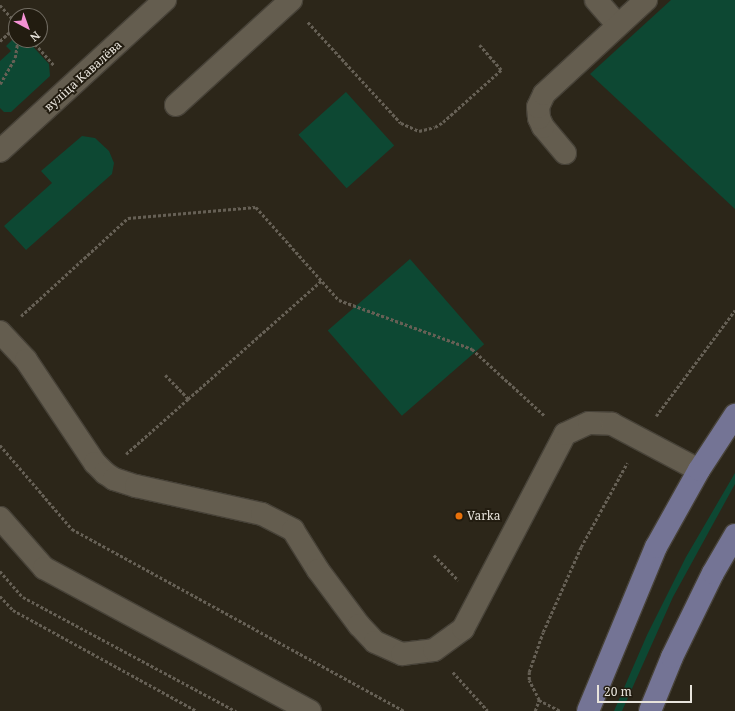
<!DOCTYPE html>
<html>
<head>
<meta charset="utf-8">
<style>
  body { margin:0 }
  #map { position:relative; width:735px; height:711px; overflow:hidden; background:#2c2619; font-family:"Noto Serif",serif }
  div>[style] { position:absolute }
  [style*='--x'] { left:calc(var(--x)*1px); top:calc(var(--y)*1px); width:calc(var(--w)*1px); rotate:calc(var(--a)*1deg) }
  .green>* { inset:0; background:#0d4833; transform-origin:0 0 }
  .path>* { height:2.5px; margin-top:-1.25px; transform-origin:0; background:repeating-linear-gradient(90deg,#666055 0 3px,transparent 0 5px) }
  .roads { filter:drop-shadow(1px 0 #474238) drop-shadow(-1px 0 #474238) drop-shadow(0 1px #474238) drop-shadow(0 -1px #474238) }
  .minor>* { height:22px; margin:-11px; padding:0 11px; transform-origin:11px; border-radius:11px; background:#645d4f }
  .major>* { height:22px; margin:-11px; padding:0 11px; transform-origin:11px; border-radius:11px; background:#747495 }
  .dots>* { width:11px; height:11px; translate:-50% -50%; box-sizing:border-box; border:2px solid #221c10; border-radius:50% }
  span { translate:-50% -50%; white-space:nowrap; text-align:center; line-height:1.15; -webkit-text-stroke:4px #221c10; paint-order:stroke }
  .street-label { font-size:12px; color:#e8e4dc }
  .poi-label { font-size:12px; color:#e8e4dc }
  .left { translate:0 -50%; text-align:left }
  .north { position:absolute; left:8px; top:8px; width:40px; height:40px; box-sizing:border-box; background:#221c10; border:1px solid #716c62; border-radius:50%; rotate:139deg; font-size:11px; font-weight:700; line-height:16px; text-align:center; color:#e8e4dc }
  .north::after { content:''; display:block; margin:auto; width:14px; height:18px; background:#f491d4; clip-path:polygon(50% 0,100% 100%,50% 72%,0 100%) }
  .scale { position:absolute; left:597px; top:685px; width:95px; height:18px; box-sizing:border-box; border:2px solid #e8e4dc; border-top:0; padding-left:5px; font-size:12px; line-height:14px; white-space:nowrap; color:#e8e4dc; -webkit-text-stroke:3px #221c10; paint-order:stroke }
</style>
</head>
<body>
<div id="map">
  <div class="green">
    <div style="clip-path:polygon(671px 0,735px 0,735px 209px,590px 74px)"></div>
    <div style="clip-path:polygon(16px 36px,16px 40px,27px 40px,49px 64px,50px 76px,11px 112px,4px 112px,0 108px,0 61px,11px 51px,6px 46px)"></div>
    <div style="left:346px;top:92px;width:72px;height:64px;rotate:48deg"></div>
    <div style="clip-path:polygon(82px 136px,95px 138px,109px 151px,114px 163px,112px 174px,26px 250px,4px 226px,52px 183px,41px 171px)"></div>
    <div style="left:410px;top:259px;width:113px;height:109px;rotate:49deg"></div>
    <div style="clip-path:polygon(735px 473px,735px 484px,673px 597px,622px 711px,614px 711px,647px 635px,686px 557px)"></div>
  </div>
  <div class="path">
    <div style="--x:0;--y:5;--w:24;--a:48"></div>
    <div style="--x:308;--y:22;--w:137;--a:47.4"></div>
    <div style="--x:401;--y:123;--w:20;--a:24"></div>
    <div style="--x:419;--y:131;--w:16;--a:-14"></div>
    <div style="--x:435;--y:127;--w:9;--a:-32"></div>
    <div style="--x:443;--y:122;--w:78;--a:-41.9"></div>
    <div style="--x:501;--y:70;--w:33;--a:-131"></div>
    <div style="--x:32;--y:40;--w:33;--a:49"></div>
    <div style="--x:0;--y:41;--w:22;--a:-43"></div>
    <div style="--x:0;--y:84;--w:30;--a:-60"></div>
    <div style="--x:15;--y:58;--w:18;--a:-81"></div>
    <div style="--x:21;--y:316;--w:145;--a:-42.5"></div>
    <div style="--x:128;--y:218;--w:128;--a:-4.9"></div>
    <div style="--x:256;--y:207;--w:125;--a:48.3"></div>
    <div style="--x:339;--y:300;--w:142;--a:20.2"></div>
    <div style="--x:472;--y:349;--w:99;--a:42.5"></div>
    <div style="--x:188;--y:399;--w:179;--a:-41.6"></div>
    <div style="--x:656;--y:416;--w:132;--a:-53.3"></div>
    <div style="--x:0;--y:445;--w:111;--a:49.4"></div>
    <div style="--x:72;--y:529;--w:379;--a:28.7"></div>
    <div style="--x:126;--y:454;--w:83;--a:-41.6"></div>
    <div style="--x:188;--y:399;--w:33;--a:-134"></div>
    <div style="--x:434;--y:555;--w:35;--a:46"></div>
    <div style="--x:0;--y:571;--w:35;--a:49"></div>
    <div style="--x:23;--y:597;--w:242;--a:28.2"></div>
    <div style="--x:0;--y:596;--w:19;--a:47"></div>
    <div style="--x:13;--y:610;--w:210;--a:28.8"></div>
    <div style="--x:453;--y:672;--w:52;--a:48.1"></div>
    <div style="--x:539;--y:700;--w:25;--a:27"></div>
    <div style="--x:535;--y:711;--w:12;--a:-70"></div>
    <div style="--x:539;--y:700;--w:22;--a:-117"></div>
    <div style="--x:529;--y:680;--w:8;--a:-90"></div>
    <div style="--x:529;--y:672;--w:42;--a:-70.7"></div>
    <div style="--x:543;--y:632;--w:93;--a:-65.9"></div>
    <div style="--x:581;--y:547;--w:96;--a:-61.3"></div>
  </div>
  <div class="roads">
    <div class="minor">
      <div style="--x:596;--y:0;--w:33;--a:49"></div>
      <div style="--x:176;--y:105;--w:156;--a:-42.4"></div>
      <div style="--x:0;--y:151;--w:224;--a:-42.5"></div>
      <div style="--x:565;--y:153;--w:34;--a:-130"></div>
      <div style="--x:543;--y:127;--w:10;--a:-114"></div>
      <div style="--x:539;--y:118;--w:11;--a:-95"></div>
      <div style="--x:538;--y:107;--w:14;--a:-65"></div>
      <div style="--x:544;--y:94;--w:139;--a:-42.7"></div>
      <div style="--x:0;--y:332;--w:38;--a:47"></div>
      <div style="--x:26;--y:360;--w:124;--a:56.2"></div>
      <div style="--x:95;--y:463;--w:14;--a:45"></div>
      <div style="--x:105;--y:473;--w:11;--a:34"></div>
      <div style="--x:114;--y:479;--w:23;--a:18"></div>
      <div style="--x:136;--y:486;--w:129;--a:12.5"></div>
      <div style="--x:262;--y:514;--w:35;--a:27"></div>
      <div style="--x:293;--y:530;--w:47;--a:58"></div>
      <div style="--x:318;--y:570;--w:69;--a:53.3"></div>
      <div style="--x:359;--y:625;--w:23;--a:47"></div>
      <div style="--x:375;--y:642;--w:30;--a:24"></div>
      <div style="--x:402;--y:654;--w:32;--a:-7"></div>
      <div style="--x:434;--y:650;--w:36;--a:-36"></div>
      <div style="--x:463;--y:629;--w:220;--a:-62.4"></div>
      <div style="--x:565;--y:434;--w:26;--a:-25"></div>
      <div style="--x:589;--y:423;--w:23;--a:2"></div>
      <div style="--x:612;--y:424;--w:98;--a:27.9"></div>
      <div style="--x:0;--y:518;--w:67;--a:48.7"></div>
      <div style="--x:44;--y:568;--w:302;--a:28.3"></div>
    </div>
    <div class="major">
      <div style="--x:588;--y:711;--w:178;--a:-67.5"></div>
      <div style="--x:656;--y:547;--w:88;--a:-60.8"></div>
      <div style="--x:699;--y:470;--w:66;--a:-56.8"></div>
      <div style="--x:650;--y:711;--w:58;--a:-67.8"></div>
      <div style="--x:672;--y:657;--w:93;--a:-64"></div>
      <div style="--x:713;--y:573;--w:44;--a:-59.9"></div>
    </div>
  </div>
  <div class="dots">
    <div style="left:459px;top:516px;background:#e8710a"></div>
  </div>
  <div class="street-label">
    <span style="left:83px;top:76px;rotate:-42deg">вуліца Кавалёва</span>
  </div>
  <div class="poi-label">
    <span class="left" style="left:467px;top:516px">Varka</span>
  </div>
  <div class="north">N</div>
  <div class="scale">20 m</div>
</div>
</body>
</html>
